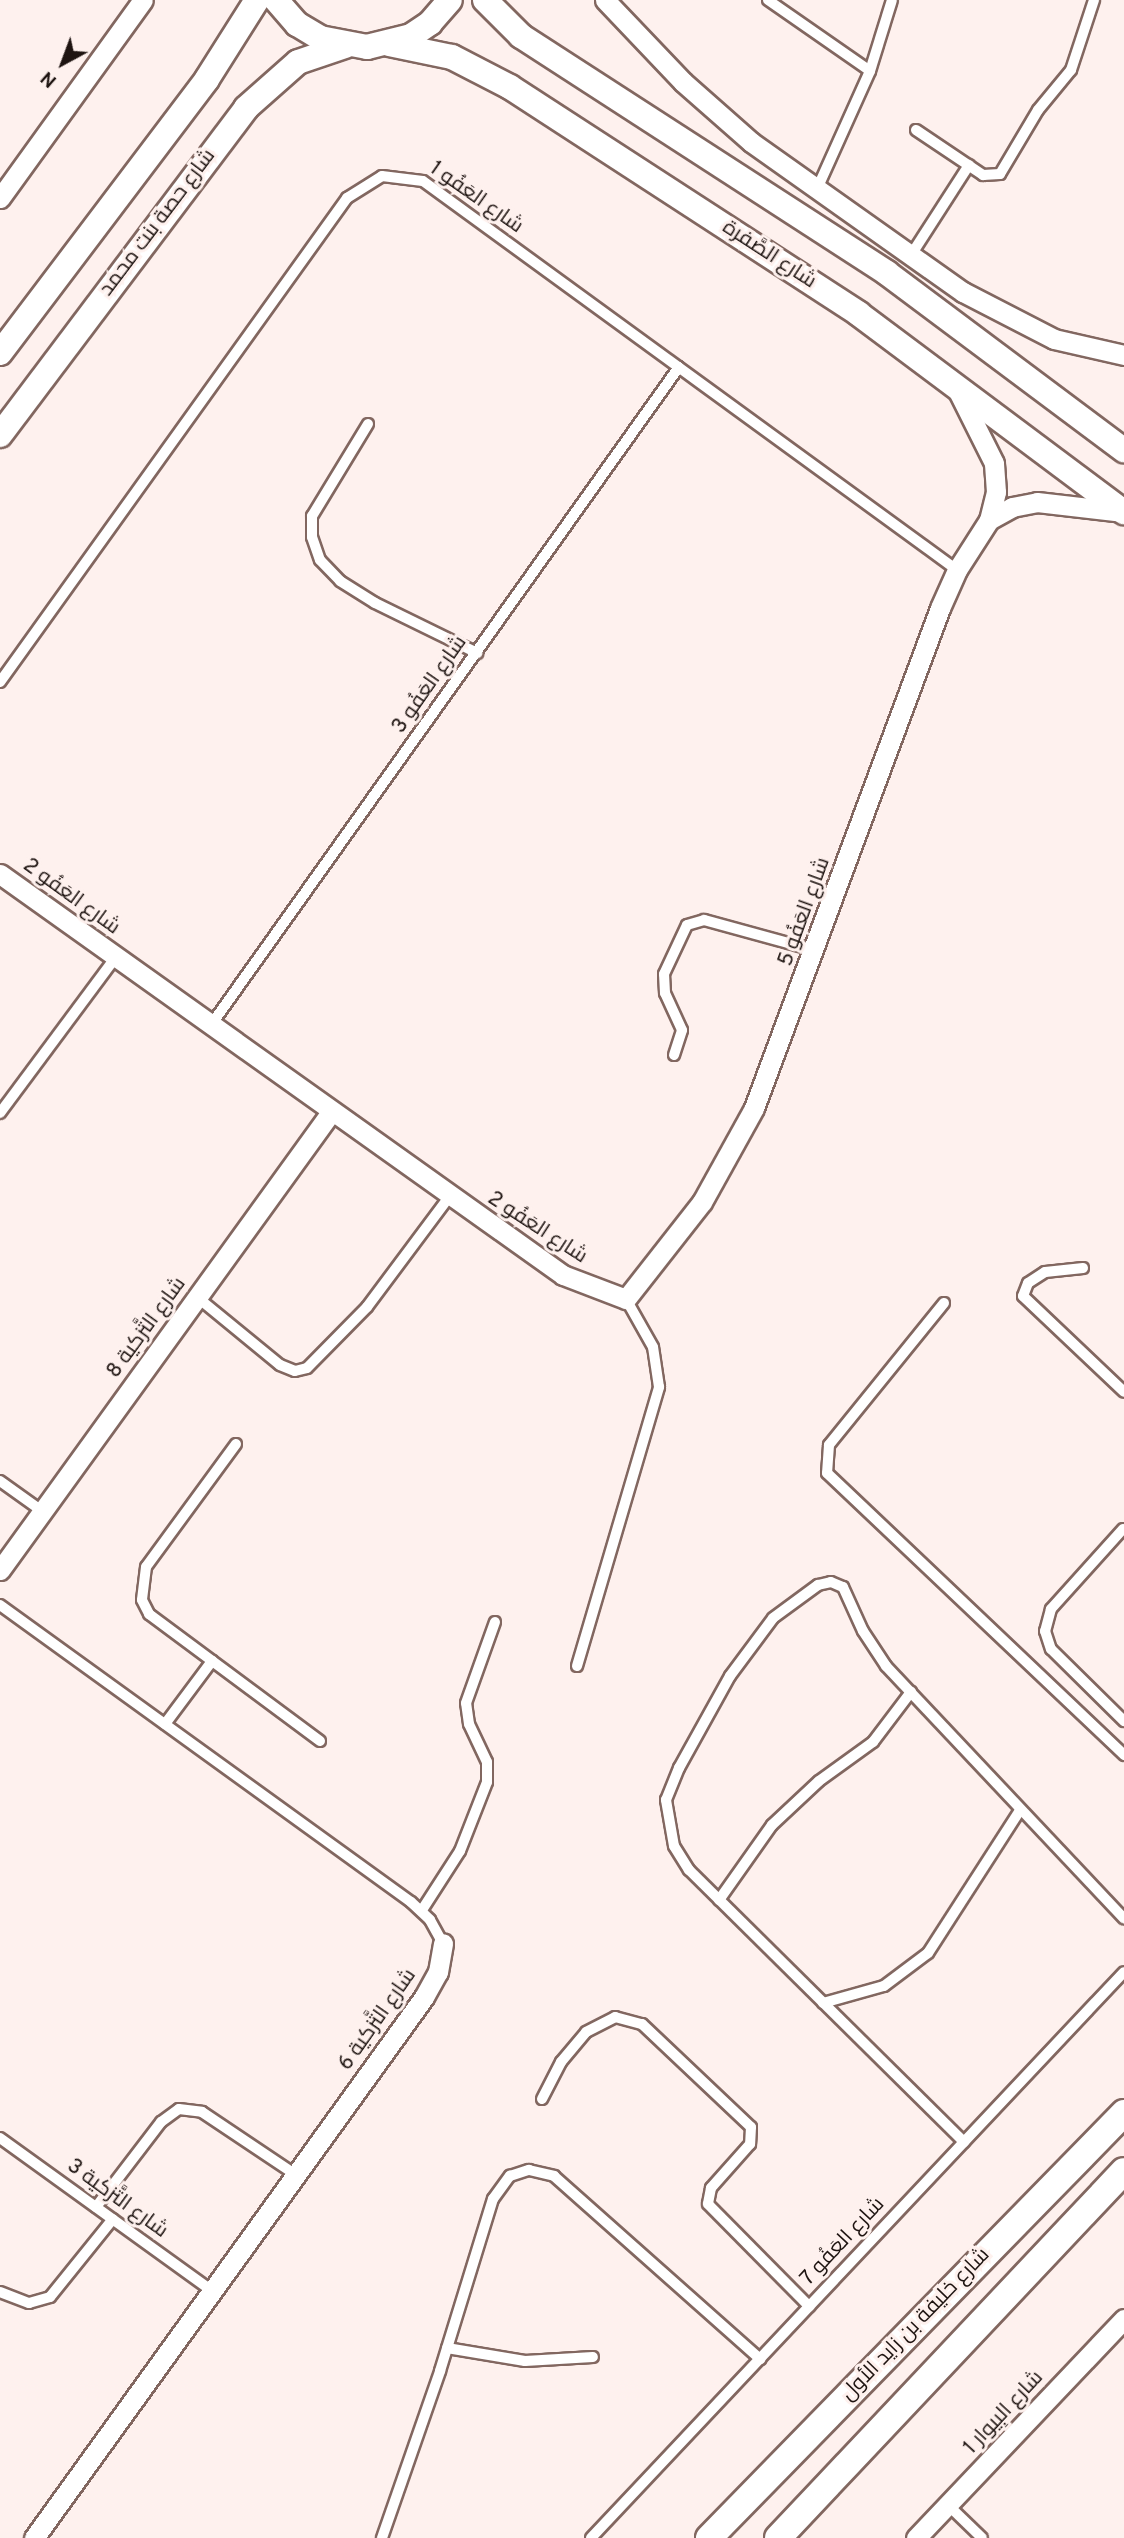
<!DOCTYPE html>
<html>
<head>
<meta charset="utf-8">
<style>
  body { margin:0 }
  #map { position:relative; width:1124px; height:2538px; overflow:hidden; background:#fef1ee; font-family:Overpass,Cairo,sans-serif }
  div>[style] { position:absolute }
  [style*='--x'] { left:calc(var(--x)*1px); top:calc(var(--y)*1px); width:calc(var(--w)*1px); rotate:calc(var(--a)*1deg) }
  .roads { filter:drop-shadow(2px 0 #826760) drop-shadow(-2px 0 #826760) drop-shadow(0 2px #826760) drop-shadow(0 -2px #826760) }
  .service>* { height:10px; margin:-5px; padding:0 5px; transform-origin:5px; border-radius:5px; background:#fff }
  .minor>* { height:19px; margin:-9.5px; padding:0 9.5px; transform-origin:9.5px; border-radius:9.5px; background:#fff }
  .tertiary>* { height:24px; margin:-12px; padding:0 12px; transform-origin:12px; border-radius:12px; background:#fff }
  .secondary>* { height:26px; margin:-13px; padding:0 13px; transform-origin:13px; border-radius:13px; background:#fff }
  span { translate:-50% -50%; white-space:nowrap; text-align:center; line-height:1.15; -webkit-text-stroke:6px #fef1ee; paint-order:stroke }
  .street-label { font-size:21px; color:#1e1411 }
  .north { position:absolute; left:28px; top:28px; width:70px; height:70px; -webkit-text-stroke:5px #fef1ee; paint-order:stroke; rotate:221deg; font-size:19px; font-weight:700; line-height:28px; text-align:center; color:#1e1411 }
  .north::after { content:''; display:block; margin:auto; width:24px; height:32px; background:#1e1411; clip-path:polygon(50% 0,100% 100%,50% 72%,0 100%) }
</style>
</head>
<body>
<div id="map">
  <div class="roads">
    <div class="service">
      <div style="--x:768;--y:0;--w:124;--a:34.8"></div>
      <div style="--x:916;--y:130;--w:81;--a:33.9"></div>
      <div style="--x:983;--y:175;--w:17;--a:-3"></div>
      <div style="--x:1000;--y:174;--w:74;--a:-59.3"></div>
      <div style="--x:1038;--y:110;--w:52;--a:-50.5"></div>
      <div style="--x:1071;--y:70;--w:74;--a:-71.8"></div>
      <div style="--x:817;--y:189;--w:129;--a:-65.8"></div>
      <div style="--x:870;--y:71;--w:74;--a:-72.8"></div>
      <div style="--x:911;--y:255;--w:107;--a:-57.2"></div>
      <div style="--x:368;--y:424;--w:108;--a:121.3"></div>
      <div style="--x:312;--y:516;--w:21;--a:90"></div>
      <div style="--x:312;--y:537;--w:24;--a:71"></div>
      <div style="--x:320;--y:560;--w:29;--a:46"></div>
      <div style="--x:340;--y:581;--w:41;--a:32.2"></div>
      <div style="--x:375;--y:603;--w:114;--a:26.1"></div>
      <div style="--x:0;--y:682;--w:596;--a:-54.36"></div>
      <div style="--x:347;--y:198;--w:41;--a:-32.2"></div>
      <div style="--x:382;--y:176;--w:41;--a:7"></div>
      <div style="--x:423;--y:181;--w:661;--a:36.07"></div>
      <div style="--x:211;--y:1025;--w:807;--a:-54.58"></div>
      <div style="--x:674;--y:1055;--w:26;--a:-72"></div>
      <div style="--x:682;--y:1030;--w:41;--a:-114.7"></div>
      <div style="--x:665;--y:993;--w:19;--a:-93"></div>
      <div style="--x:664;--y:974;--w:54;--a:-64.9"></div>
      <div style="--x:687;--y:925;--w:18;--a:-16"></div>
      <div style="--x:704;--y:920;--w:114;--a:15.3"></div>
      <div style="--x:0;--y:1113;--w:194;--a:-53.4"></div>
      <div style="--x:1083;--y:1268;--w:38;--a:174"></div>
      <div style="--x:1045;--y:1272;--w:20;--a:147"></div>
      <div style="--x:1028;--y:1283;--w:14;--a:111"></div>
      <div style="--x:1023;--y:1296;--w:139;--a:43.5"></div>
      <div style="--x:197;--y:1297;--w:107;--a:39.3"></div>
      <div style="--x:280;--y:1365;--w:16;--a:22"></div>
      <div style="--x:295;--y:1371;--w:12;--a:-14"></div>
      <div style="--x:307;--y:1368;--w:86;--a:-45.5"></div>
      <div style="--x:367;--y:1307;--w:137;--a:-53.3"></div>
      <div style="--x:944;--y:1303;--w:183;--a:129"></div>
      <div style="--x:829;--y:1445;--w:28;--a:94"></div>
      <div style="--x:827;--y:1473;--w:410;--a:43.5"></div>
      <div style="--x:236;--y:1444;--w:152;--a:126.2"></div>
      <div style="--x:146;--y:1567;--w:33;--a:97"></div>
      <div style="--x:142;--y:1600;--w:16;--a:63"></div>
      <div style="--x:149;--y:1614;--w:213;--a:36.6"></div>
      <div style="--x:0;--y:1481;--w:52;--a:35.5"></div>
      <div style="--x:1123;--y:1529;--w:108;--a:132"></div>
      <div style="--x:1051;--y:1609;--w:23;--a:105"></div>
      <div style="--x:1045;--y:1631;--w:19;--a:72"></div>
      <div style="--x:1051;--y:1649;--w:103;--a:44.6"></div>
      <div style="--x:0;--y:1605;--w:507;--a:35.85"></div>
      <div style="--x:411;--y:1902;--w:26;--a:43"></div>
      <div style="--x:430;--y:1920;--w:26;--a:61"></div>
      <div style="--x:577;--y:1666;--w:291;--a:-73.6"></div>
      <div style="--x:659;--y:1387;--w:40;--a:-98.5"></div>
      <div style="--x:653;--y:1347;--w:55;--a:-119.4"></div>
      <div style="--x:165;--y:1724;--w:79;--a:-53.3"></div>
      <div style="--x:719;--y:1900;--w:92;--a:-54.8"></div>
      <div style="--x:772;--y:1825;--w:64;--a:-43.1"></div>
      <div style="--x:819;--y:1781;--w:67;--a:-35.8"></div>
      <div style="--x:873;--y:1742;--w:63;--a:-52.8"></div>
      <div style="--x:422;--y:1910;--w:70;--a:-57.2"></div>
      <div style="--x:460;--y:1851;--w:74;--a:-68.6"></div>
      <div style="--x:487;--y:1782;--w:20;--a:-90"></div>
      <div style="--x:487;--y:1762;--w:42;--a:-115.3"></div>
      <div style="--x:469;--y:1724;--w:21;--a:-98"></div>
      <div style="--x:466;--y:1703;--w:86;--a:-70.3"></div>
      <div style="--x:823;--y:2003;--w:63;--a:-15.6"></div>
      <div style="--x:884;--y:1986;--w:55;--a:-36.9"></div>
      <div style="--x:928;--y:1953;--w:170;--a:-57.2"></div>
      <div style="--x:542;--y:2099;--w:42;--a:-62.8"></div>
      <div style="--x:561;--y:2062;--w:39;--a:-50"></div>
      <div style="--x:586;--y:2032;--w:33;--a:-27"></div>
      <div style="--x:615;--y:2017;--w:28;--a:15"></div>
      <div style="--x:642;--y:2024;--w:150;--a:43.4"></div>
      <div style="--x:751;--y:2127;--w:17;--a:93"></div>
      <div style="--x:750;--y:2144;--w:59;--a:131.6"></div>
      <div style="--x:711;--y:2188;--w:16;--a:101"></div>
      <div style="--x:708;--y:2204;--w:144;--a:45.3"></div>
      <div style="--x:0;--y:2138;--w:261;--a:35.8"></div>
      <div style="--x:964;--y:2142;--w:387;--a:-135.3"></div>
      <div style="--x:689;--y:1870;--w:28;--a:-122"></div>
      <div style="--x:674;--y:1846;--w:47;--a:-99.9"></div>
      <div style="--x:666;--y:1800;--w:35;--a:-68"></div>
      <div style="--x:679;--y:1768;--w:105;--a:-61"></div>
      <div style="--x:730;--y:1676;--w:72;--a:-53.4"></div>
      <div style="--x:773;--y:1618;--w:56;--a:-36.3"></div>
      <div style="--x:818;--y:1585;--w:13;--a:-13"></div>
      <div style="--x:831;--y:1582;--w:13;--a:23"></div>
      <div style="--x:843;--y:1587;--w:48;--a:65.6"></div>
      <div style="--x:863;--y:1631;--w:42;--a:56.7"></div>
      <div style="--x:886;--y:1666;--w:347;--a:46.7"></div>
      <div style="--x:96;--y:2207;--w:107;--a:-52.6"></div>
      <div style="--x:161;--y:2122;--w:22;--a:-36"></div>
      <div style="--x:179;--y:2109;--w:23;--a:7"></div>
      <div style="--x:202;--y:2112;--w:113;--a:33.8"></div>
      <div style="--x:0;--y:2292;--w:31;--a:21"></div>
      <div style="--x:29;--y:2303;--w:22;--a:-16"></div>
      <div style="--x:50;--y:2297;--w:100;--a:-51.1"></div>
      <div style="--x:447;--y:2348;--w:79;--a:9.5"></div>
      <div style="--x:525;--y:2361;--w:68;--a:-3.4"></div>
      <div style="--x:948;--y:2505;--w:47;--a:44.1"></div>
      <div style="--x:382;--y:2538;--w:177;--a:-70.8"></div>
      <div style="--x:440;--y:2371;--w:180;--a:-72.9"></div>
      <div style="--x:493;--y:2199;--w:29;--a:-54"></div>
      <div style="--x:510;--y:2176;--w:20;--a:-18"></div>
      <div style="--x:529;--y:2170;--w:26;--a:13"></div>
      <div style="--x:554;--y:2176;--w:276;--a:41.6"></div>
      <div style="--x:591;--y:2538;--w:777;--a:-46.72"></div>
    </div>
    <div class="minor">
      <div style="--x:605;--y:0;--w:113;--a:46.4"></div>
      <div style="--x:683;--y:82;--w:91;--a:41.4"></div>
      <div style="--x:751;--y:142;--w:260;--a:35.3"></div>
      <div style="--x:963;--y:292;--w:102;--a:27.3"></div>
      <div style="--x:1054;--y:339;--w:72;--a:12.9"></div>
      <div style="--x:0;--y:198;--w:244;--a:-54.2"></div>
      <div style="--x:989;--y:520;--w:26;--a:-29"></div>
      <div style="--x:1012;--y:507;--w:25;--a:-11"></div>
      <div style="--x:1037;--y:502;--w:87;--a:6.6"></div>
      <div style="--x:0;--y:874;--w:691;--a:35.46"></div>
      <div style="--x:563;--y:1275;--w:67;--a:20.9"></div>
      <div style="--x:626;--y:1299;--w:123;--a:-51.9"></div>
      <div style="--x:702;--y:1202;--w:107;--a:-61"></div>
      <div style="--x:754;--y:1108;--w:533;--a:-69.59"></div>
      <div style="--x:940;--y:608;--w:42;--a:-65.9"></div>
      <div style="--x:957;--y:570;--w:59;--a:-57.4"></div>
      <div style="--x:989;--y:520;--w:29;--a:-76"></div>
      <div style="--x:996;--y:492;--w:29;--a:-94"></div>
      <div style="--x:994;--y:463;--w:80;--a:-116.6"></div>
      <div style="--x:0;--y:1570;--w:565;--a:-54.14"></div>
      <div style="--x:34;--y:2538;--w:667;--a:-54.21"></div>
      <div style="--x:424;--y:1997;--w:29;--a:-61"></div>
      <div style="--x:438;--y:1972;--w:29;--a:-80"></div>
      <div style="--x:916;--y:2538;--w:302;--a:-46.5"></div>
    </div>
    <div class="tertiary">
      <div style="--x:276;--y:0;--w:32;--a:49"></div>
      <div style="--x:297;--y:24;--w:27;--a:31"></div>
      <div style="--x:320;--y:38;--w:48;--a:10.8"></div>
      <div style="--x:367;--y:47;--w:45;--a:-14"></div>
      <div style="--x:411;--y:36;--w:23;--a:-34"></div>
      <div style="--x:430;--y:23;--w:30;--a:-49"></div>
      <div style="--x:485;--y:0;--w:51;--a:45"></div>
      <div style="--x:521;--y:36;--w:436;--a:32.9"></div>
      <div style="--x:887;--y:273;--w:296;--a:36.8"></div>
      <div style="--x:389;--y:44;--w:64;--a:11.7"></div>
      <div style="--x:452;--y:57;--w:65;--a:27.3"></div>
      <div style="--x:510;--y:87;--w:416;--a:33"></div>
      <div style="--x:859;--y:314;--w:331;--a:36.8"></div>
      <div style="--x:0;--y:353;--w:343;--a:-52.9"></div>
      <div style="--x:207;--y:79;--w:93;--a:-57.7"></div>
      <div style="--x:0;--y:435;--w:409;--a:-53"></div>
      <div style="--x:246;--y:108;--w:69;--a:-41.5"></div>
      <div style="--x:298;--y:62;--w:50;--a:-18.8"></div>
    </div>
    <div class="secondary">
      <div style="--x:709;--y:2538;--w:594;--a:-45.68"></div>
      <div style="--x:778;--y:2538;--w:504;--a:-46.69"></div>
    </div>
  </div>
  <div class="street-label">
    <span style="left:476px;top:198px;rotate:35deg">شارع العَفُو 1</span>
    <span style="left:158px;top:223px;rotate:-53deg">شارع حصة بنت محمد</span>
    <span style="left:769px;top:255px;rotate:33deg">شارع الصَّفرة</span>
    <span style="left:430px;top:685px;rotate:-55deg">شارع العَفُو 3</span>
    <span style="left:71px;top:897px;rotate:36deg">شارع العَفُو 2</span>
    <span style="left:805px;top:912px;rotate:-70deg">شارع العَفُو 5</span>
    <span style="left:537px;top:1228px;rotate:33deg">شارع العَفُو 2</span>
    <span style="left:147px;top:1328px;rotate:-54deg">شارع التَّزكية 8</span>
    <span style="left:378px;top:2020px;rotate:-55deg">شارع التَّزكية 6</span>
    <span style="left:117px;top:2199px;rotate:36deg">شارع التَّزكية 3</span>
    <span style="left:843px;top:2242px;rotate:-47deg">شارع العَفُو 7</span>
    <span style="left:916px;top:2325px;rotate:-46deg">شارع خليفة بن زايد الأول</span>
    <span style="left:1004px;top:2413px;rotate:-47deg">شارع البِيوار 1</span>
  </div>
  <div class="north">N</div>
</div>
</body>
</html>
